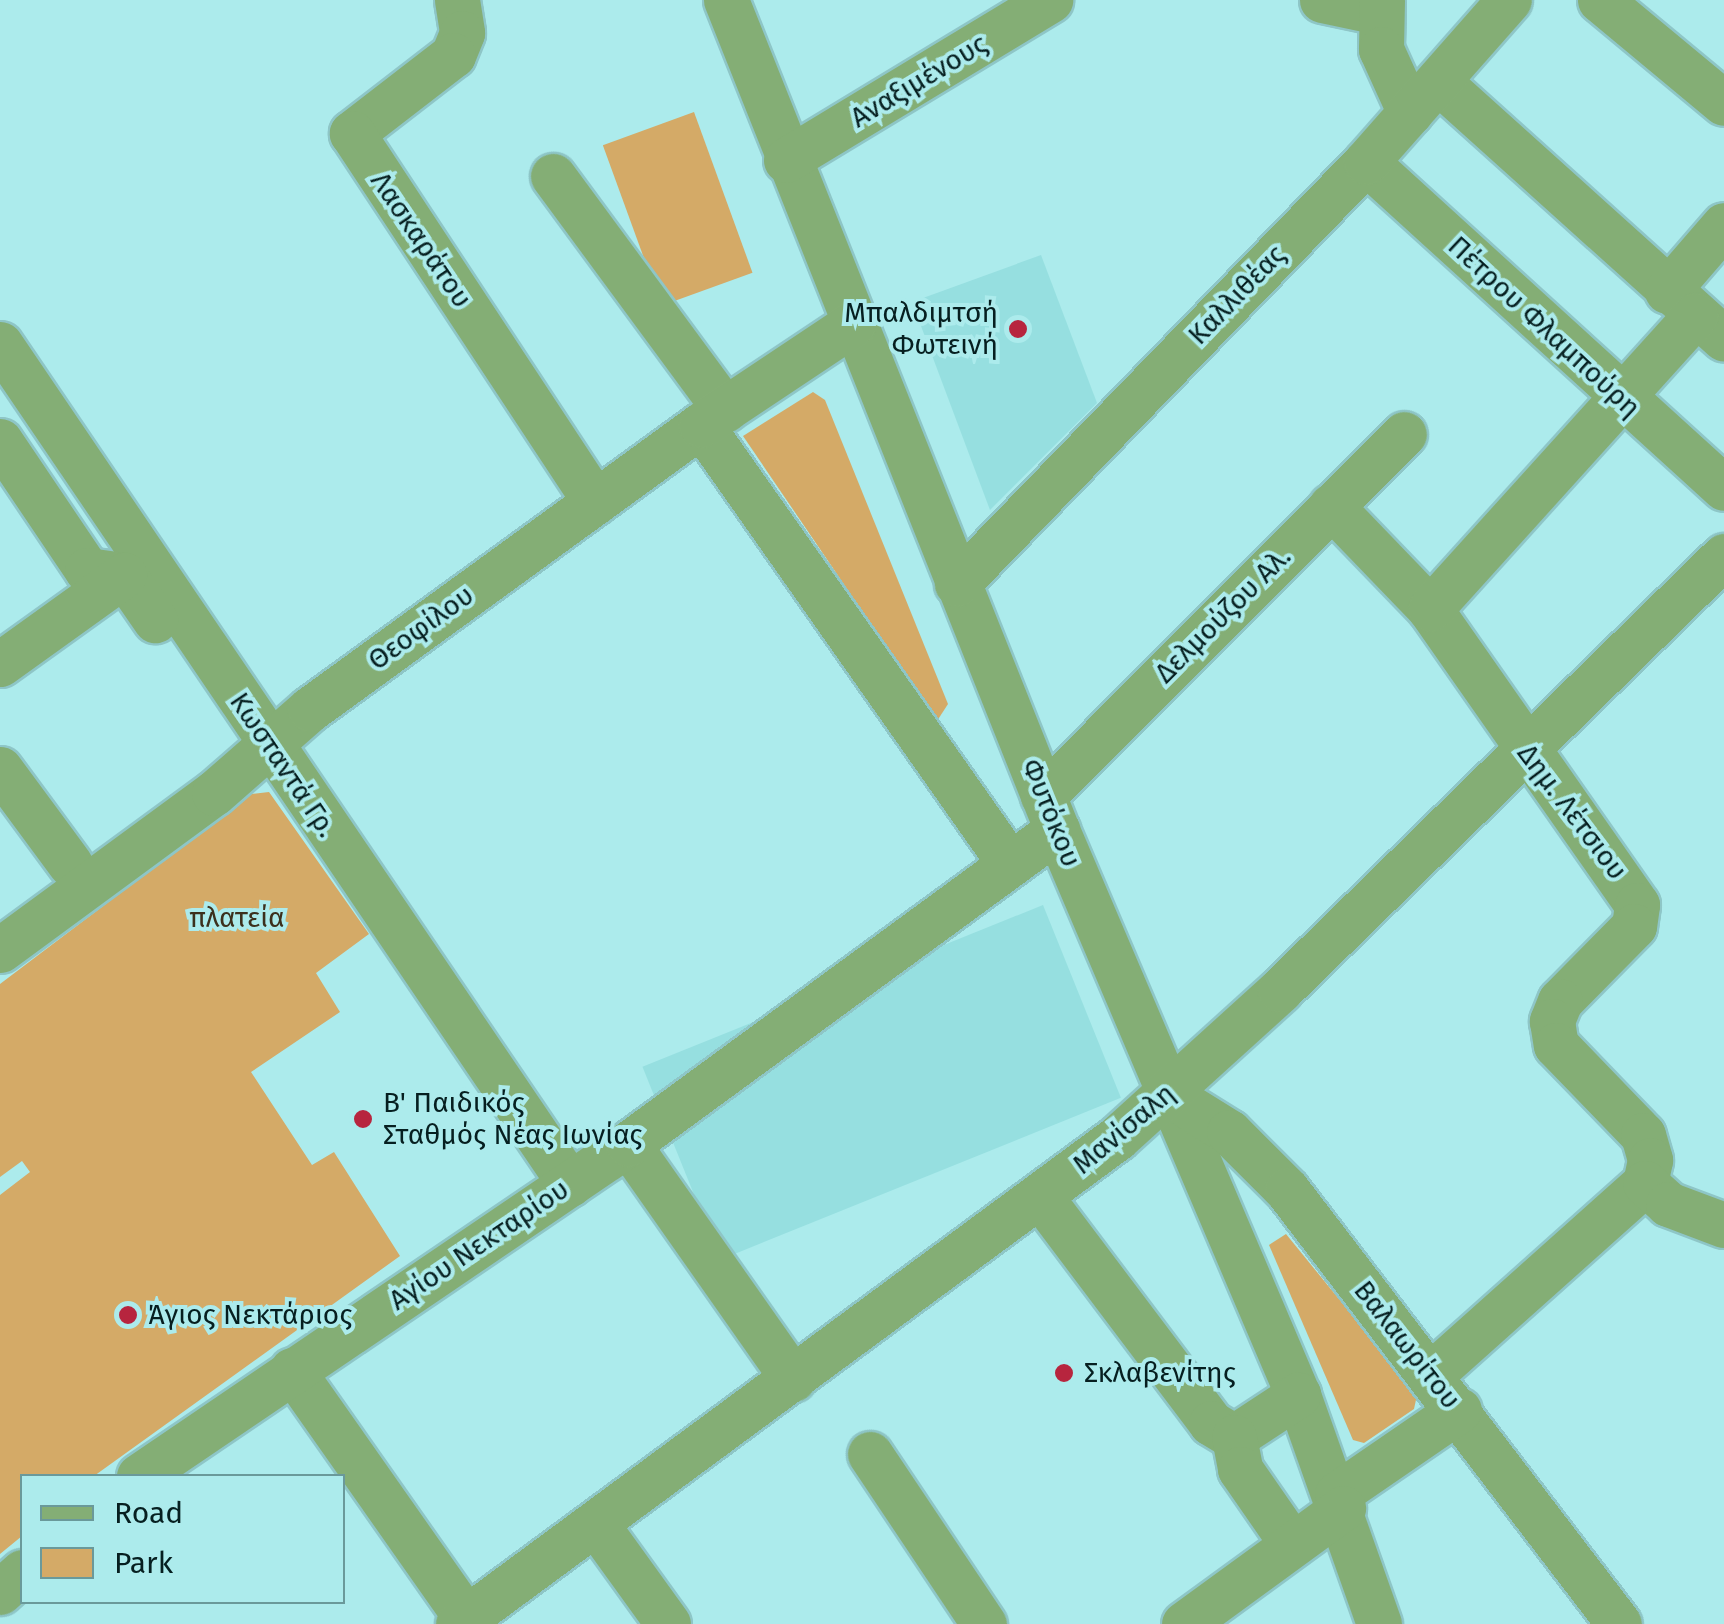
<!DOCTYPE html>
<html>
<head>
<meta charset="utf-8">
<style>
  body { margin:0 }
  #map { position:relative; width:1724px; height:1624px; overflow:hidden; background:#acebec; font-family:"Fira Sans",sans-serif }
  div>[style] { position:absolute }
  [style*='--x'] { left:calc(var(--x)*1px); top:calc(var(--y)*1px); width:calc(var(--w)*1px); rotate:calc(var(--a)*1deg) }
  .built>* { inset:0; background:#96dfe0; transform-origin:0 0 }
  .green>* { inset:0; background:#d4aa67; transform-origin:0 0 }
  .roads { filter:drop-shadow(2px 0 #8ec6c7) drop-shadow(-2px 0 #8ec6c7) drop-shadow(0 2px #8ec6c7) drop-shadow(0 -2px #8ec6c7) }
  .minor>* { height:45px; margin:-22.5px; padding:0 22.5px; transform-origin:22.5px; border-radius:22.5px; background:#84ae75 }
  .dots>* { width:28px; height:28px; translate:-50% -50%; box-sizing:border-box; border:5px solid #acebec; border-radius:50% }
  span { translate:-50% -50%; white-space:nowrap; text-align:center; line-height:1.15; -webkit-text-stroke:8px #acebec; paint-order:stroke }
  .street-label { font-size:28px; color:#061f20 }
  .poi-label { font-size:28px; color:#061f20 }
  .right { translate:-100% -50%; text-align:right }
  .left { translate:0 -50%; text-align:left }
  .park-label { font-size:28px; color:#3c301d }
  .legend { position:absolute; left:20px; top:1474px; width:325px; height:130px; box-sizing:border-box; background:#acebec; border:2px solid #6a999a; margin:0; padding:12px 18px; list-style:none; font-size:30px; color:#061f20 }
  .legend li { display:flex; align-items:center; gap:20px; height:50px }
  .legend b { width:50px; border:2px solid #6a999a }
</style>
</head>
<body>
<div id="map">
  <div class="built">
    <div style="clip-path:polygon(1041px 255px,1097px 403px,990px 510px,912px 302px)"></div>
    <div style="left:1043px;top:905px;width:208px;height:432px;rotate:68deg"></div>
  </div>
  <div class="green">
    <div style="left:694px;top:112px;width:171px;height:97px;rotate:70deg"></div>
    <div style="clip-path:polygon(813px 392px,825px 400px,948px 704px,937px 721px,743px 436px)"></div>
    <div style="clip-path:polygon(269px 792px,369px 934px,316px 973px,340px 1012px,251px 1072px,312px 1165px,334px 1152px,400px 1256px,94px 1476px,22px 1476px,22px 1536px,0 1554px,0 1195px,30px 1172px,22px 1161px,0 1177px,0 984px,251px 794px)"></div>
    <div style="clip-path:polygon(1286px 1234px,1417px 1395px,1414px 1409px,1364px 1443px,1353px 1440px,1269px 1245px)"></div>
  </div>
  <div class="roads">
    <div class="minor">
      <div style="--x:457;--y:0;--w:33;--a:81"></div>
      <div style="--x:462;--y:33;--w:24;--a:112"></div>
      <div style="--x:453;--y:55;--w:128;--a:142.3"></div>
      <div style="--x:352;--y:133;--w:442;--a:56.6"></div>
      <div style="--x:726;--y:0;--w:894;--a:68.26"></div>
      <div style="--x:1057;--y:830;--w:614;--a:66.9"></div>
      <div style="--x:1298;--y:1395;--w:243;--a:70.5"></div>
      <div style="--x:1322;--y:0;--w:58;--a:11.9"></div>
      <div style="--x:1382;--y:0;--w:49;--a:91.2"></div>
      <div style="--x:1381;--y:49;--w:70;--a:65.6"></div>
      <div style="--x:1600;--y:0;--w:161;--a:39.7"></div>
      <div style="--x:1440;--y:83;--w:382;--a:42"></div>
      <div style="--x:786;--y:160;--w:309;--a:-31.2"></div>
      <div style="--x:1366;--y:162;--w:484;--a:42.3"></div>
      <div style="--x:553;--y:176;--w:290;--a:53.6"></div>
      <div style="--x:1667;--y:291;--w:87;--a:-49.2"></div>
      <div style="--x:0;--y:344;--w:1015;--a:55.84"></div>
      <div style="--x:701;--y:425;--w:537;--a:54.86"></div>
      <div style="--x:0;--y:441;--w:156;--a:56"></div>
      <div style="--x:87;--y:570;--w:37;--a:8"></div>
      <div style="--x:124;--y:575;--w:55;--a:55.4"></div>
      <div style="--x:1331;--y:506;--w:143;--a:46.1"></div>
      <div style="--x:1430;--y:609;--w:361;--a:55"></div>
      <div style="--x:1637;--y:905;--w:21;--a:98"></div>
      <div style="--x:1634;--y:926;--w:105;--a:134.6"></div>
      <div style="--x:1560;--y:1001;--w:22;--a:112"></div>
      <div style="--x:1552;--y:1021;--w:24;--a:81"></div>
      <div style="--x:1556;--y:1045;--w:125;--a:46"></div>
      <div style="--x:1643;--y:1135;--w:26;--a:74"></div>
      <div style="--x:1650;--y:1160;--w:24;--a:102"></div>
      <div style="--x:1645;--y:1183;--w:288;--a:138.2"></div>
      <div style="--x:957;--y:584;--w:588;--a:-45.9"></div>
      <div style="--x:1366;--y:162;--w:216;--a:-48.6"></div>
      <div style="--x:1430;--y:609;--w:396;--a:-47.9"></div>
      <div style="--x:0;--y:664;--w:153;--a:-35.7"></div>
      <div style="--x:0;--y:769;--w:118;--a:53.6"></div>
      <div style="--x:1043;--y:796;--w:511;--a:-45.08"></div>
      <div style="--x:0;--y:950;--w:265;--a:-36.3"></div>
      <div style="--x:214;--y:793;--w:128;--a:-41.2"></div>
      <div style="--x:310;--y:709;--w:483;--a:-36"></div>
      <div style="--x:701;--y:425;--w:184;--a:-33.7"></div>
      <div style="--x:1168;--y:1094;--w:72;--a:31.9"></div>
      <div style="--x:1229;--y:1132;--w:82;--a:45"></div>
      <div style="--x:1287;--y:1190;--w:546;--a:52.58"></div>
      <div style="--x:628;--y:1144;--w:287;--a:54.9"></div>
      <div style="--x:1645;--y:1183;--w:31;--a:42"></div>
      <div style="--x:1668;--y:1204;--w:60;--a:20.6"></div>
      <div style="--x:1040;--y:1196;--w:284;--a:53"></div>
      <div style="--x:1211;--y:1423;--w:27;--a:31"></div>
      <div style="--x:1234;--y:1437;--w:77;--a:-33.3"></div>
      <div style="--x:292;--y:1370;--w:303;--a:54.9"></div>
      <div style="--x:1234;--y:1437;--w:33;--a:79"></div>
      <div style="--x:1240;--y:1469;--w:91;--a:55.3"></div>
      <div style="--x:870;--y:1454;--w:205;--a:56.2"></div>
      <div style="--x:139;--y:1476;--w:591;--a:-34.17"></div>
      <div style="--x:628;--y:1144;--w:532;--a:-36.2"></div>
      <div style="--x:1337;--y:1494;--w:148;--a:-34.5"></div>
      <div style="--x:596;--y:1524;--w:123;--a:54.2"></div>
      <div style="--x:0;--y:1592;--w:30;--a:-42"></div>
      <div style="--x:458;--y:1624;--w:819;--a:-36.41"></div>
      <div style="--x:1117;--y:1138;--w:220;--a:-42.2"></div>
      <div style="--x:1280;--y:990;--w:621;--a:-44.35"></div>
      <div style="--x:1184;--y:1624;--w:197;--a:-36.1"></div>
    </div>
  </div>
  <div class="dots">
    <div style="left:1018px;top:329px;background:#b7253e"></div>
    <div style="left:363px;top:1119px;background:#b7253e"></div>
    <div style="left:128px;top:1315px;background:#b7253e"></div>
    <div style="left:1064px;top:1373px;background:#b7253e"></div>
  </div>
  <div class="street-label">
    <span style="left:919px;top:81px;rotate:-31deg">Αναξιμένους</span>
    <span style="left:421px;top:240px;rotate:56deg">Λασκαράτου</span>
    <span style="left:1237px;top:295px;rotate:-46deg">Καλλιθέας</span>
    <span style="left:1544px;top:327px;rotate:43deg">Πέτρου Φλαμπούρη</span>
    <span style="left:1223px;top:615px;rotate:-45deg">Δελμούζου Αλ.</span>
    <span style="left:421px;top:628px;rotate:-36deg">Θεοφίλου</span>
    <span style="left:283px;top:765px;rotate:56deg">Κωσταντά Γρ.</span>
    <span style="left:1572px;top:812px;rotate:53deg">Δημ. Λέτσιου</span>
    <span style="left:1051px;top:813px;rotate:68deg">Φυτόκου</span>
    <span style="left:1124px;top:1129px;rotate:-40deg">Μανίσαλη</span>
    <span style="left:479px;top:1245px;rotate:-34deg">Αγίου Νεκταρίου</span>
    <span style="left:1407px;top:1345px;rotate:52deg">Βαλαωρίτου</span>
  </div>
  <div class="poi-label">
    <span class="right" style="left:998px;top:329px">Μπαλδιμτσή<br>Φωτεινή</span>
    <span class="left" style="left:383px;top:1119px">Β' Παιδικός<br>Σταθμός Νέας Ιωνίας</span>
    <span class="left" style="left:148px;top:1315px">Άγιος Νεκτάριος</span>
    <span class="left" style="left:1084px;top:1373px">Σκλαβενίτης</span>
  </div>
  <div class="park-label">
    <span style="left:237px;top:918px">πλατεία</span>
  </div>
  <ul class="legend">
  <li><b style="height:12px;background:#84ae75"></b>Road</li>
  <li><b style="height:28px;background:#d4aa67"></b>Park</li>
  </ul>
</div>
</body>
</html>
